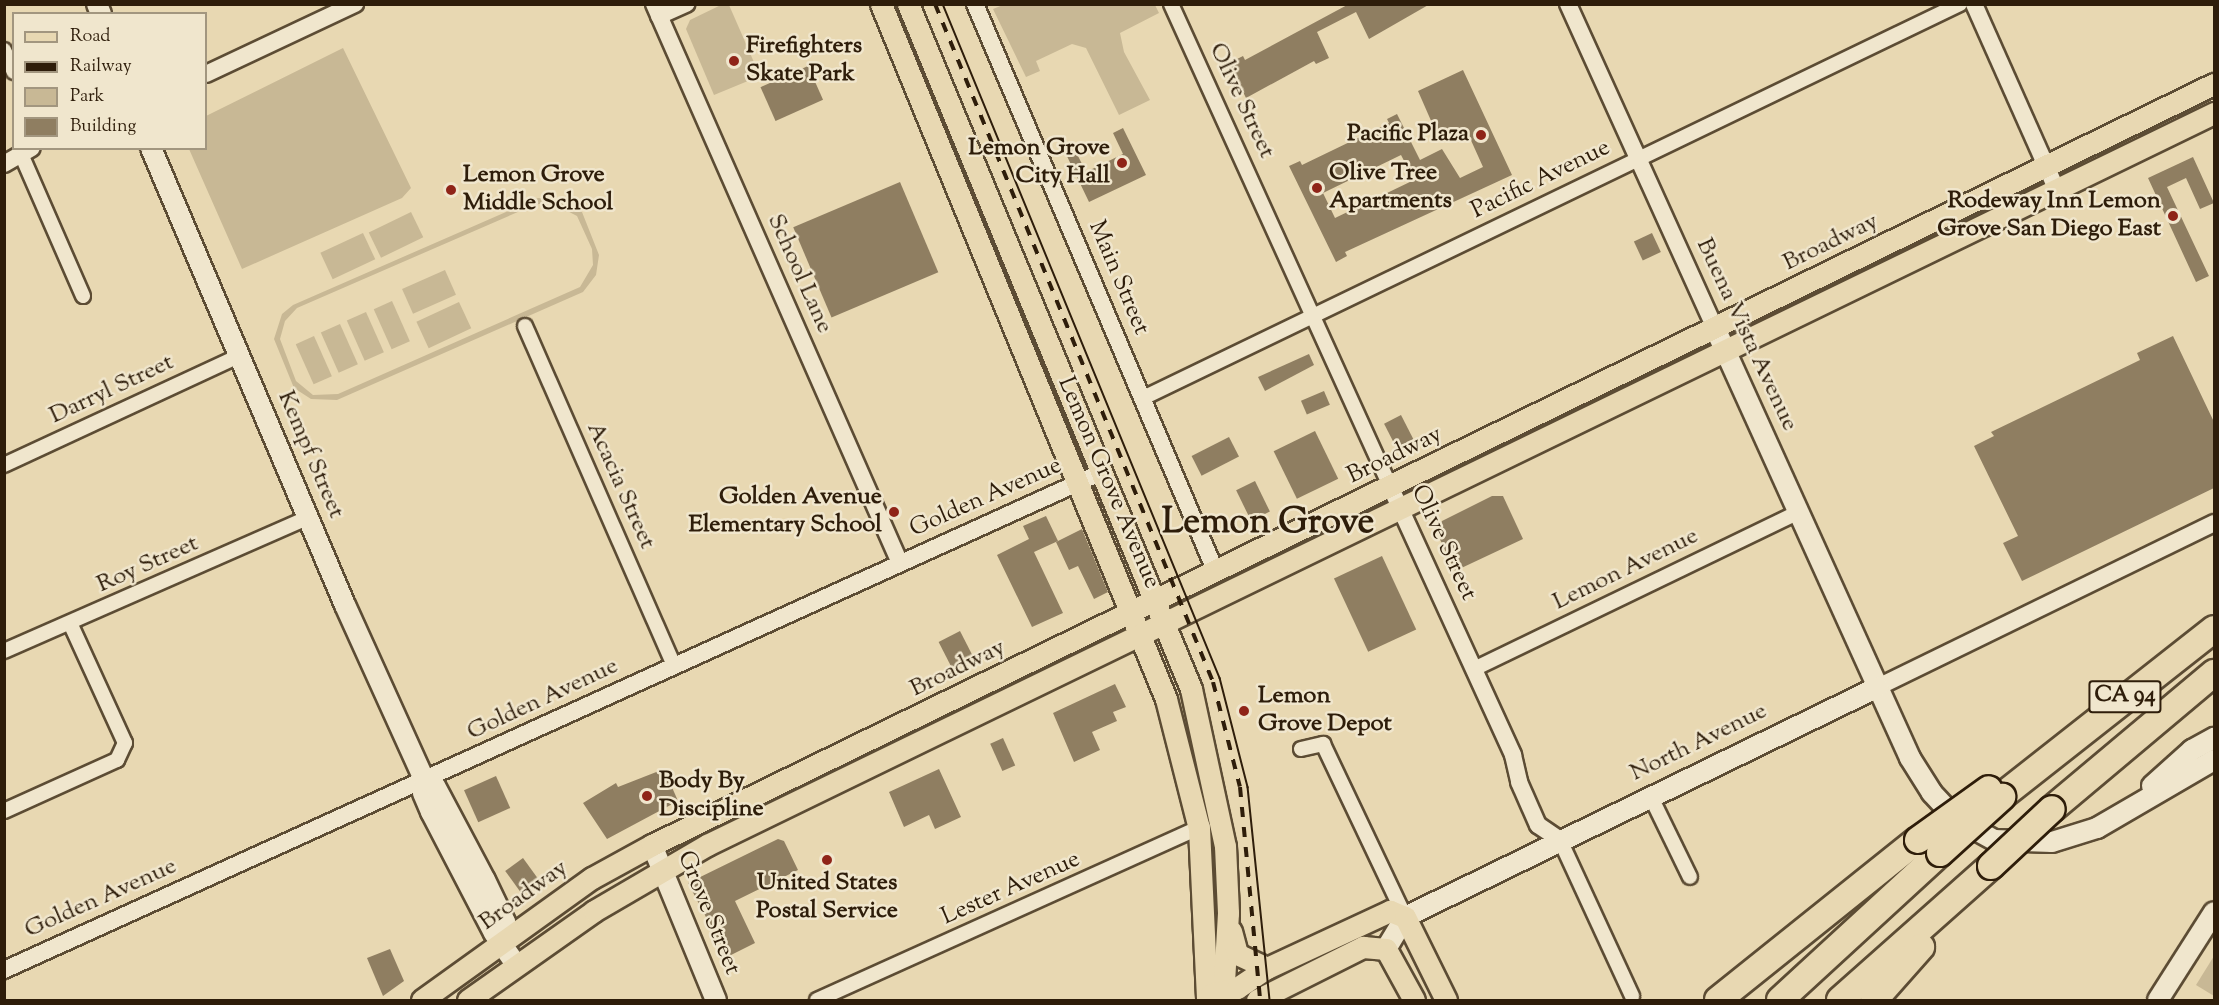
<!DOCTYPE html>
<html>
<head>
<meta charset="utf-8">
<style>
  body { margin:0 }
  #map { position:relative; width:2219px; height:1005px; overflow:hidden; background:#e8d8b2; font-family:"Sorts Mill Goudy",serif }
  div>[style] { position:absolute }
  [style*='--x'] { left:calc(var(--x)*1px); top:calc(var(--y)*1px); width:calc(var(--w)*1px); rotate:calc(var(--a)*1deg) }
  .green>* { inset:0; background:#c8b895; transform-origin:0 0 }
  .building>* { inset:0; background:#8f7e61; transform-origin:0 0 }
  .roads { filter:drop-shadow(2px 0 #5c4c34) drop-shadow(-2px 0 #5c4c34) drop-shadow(0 2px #5c4c34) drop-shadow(0 -2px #5c4c34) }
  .minor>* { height:14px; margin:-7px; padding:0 7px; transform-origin:7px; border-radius:7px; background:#f0e6cd }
  .tertiary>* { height:16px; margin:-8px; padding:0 8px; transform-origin:8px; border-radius:8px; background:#f0e6cd }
  .secondary>* { height:20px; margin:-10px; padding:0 10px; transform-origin:10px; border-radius:10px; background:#f0e6cd }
  .primary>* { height:21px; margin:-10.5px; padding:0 10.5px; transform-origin:10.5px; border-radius:10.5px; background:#e8d8b2 }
  .motorway>* { height:26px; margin:-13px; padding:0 13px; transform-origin:13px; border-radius:13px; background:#e8d8b2 }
  .tram>* { height:1.5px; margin:-0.75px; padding:0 0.75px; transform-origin:0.75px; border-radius:0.75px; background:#2e1d0a }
  .rail>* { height:4px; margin-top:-2px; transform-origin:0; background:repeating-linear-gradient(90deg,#2e1d0a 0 10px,transparent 0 20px) }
  .bridges { filter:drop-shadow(2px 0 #2e1d0a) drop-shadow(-2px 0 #2e1d0a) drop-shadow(0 2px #2e1d0a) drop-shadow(0 -2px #2e1d0a) }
  .motorway-bridge>* { height:26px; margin:-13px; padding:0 13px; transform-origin:13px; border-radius:13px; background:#e8d8b2 }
  .dots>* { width:16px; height:16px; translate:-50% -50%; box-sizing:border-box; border:3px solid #f0e6cd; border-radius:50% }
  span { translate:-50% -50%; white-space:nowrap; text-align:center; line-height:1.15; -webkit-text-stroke:5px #f0e6cd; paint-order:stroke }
  .shield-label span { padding:2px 4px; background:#f0e6cd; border:2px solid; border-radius:4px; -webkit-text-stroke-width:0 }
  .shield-label { font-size:22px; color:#2e1d0a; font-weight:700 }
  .poi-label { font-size:24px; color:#2e1d0a; font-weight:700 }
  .left { translate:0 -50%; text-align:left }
  .right { translate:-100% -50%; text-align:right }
  .street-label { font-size:24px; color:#2e1d0a }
  .town-label { font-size:36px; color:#2e1d0a; font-weight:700 }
  .frame { position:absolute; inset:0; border:6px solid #2e1d0a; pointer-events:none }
  .legend { position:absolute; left:12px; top:12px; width:195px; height:138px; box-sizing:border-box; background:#f0e6cd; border:2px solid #a2967f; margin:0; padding:8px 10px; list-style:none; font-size:18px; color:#2e1d0a }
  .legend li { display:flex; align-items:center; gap:12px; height:30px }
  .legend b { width:30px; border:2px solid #a2967f }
</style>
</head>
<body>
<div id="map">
  <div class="green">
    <div style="clip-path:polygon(723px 4px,729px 5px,760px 76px,714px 95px,686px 29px,690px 20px)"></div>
    <div style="clip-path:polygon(1003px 5px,1155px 5px,1159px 13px,1120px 33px,1124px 52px,1150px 100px,1119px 115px,1086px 48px,1072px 44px,1036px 61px,1040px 71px,1026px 77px,993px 9px)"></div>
    <div style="clip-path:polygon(343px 48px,411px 188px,402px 198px,242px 269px,189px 149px,206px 148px,206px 116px)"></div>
    <div style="clip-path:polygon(evenodd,538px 198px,565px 200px,582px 212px,599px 255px,596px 275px,583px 292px,337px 400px,311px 399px,294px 388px,274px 339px,282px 314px,293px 305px,538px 198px,550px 202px,577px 216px,592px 249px,593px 265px,580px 287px,338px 394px,313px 395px,296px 381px,280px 339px,285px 321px,297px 308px,534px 205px,550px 202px)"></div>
    <div style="left:411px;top:212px;width:28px;height:47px;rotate:64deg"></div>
    <div style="left:363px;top:233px;width:29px;height:47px;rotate:65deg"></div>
    <div style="left:445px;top:270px;width:27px;height:47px;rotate:66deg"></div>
    <div style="left:392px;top:301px;width:44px;height:20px;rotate:66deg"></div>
    <div style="left:459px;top:302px;width:29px;height:47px;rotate:65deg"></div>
    <div style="left:366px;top:312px;width:44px;height:21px;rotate:66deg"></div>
    <div style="left:340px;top:324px;width:44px;height:21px;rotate:66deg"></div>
    <div style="left:314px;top:336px;width:44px;height:20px;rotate:66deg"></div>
    <div style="clip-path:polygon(2214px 956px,2214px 996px,2196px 985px)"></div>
  </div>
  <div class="building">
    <div style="clip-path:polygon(1349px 4px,1430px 4px,1369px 39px,1356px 12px,1317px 32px,1329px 58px,1316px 64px,1314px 61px,1246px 98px,1229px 63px,1243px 56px,1245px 60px)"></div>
    <div style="left:808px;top:66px;width:37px;height:52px;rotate:66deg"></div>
    <div style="clip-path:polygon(evenodd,1463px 70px,1512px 175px,1345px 252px,1347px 256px,1336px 262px,1289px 166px,1300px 161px,1302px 165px,1389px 123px,1387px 119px,1397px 114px,1420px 160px,1442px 149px,1460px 178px,1483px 167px,1465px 127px,1439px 139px,1418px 91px,1463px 70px,1401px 155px,1414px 180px,1335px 218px,1323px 193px,1401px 155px)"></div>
    <div style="clip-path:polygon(1123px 128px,1146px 175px,1089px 202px,1064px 150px,1073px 146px,1086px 172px,1123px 154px,1113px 133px)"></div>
    <div style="clip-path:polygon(2193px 157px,2214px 203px,2200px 209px,2186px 178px,2167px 187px,2209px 276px,2196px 282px,2148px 178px)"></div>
    <div style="left:900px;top:182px;width:98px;height:116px;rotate:67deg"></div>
    <div style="left:1652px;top:233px;width:21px;height:20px;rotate:65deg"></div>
    <div style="clip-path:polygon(2173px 336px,2214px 422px,2214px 488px,2022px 581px,2003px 543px,2018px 536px,1974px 446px,1994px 436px,1991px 432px,2140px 360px,2137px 353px)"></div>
    <div style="clip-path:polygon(1309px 354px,1314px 365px,1265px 391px,1258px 377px)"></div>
    <div style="left:1324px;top:391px;width:15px;height:25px;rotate:67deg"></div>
    <div style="left:1401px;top:415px;width:31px;height:19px;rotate:63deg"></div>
    <div style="left:1315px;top:431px;width:53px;height:46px;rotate:64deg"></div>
    <div style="left:1229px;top:437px;width:22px;height:42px;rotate:63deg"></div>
    <div style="left:1255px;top:481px;width:34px;height:21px;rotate:64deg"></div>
    <div style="clip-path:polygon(1492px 496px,1503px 496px,1523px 539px,1455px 571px,1436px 531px,1442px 521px)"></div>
    <div style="clip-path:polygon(1046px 516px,1058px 541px,1034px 552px,1063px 613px,1032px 627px,997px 555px,1029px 539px,1023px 526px)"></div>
    <div style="clip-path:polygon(1082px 529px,1108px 592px,1094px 599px,1078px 566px,1069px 570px,1056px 542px)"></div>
    <div style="left:1382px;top:556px;width:81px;height:53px;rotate:65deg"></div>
    <div style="left:960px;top:631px;width:31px;height:24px;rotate:63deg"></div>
    <div style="clip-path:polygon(1115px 684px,1126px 707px,1113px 712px,1117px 721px,1092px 732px,1100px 750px,1074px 762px,1053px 713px)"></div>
    <div style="left:1003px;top:738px;width:30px;height:14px;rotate:66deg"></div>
    <div style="clip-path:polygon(664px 769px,678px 801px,607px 839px,583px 803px,616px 783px,618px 787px)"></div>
    <div style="clip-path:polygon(939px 769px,961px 817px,935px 829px,929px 815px,904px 827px,889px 792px)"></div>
    <div style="left:496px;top:776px;width:35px;height:35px;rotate:66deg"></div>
    <div style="clip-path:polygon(778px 839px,784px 841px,798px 870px,735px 901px,755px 943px,727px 957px,688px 883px)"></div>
    <div style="left:523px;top:858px;width:29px;height:22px;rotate:54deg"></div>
    <div style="clip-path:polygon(390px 949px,404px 981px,383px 996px,367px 958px)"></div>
  </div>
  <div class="roads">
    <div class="minor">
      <div style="--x:1171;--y:4;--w:529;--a:65.57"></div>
      <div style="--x:4;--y:50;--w:24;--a:66"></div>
      <div style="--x:21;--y:154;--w:155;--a:66.4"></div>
      <div style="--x:525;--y:326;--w:370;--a:66.3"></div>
      <div style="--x:1143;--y:398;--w:907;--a:-25.75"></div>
      <div style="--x:4;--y:465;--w:259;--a:-24.9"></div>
      <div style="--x:4;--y:651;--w:333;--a:-23.7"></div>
      <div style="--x:1474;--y:669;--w:361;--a:-25.8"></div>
      <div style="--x:1301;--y:749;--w:23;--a:-13"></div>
      <div style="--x:1323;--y:744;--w:191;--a:64.6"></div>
      <div style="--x:1650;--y:795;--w:91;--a:64"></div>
      <div style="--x:4;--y:811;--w:124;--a:-24.3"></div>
      <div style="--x:117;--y:760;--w:19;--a:-65"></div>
      <div style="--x:125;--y:743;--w:132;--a:-114.6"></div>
      <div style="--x:1560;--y:840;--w:172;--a:65.2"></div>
      <div style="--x:817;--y:1000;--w:423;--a:-24.3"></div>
    </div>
    <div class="tertiary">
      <div style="--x:654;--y:4;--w:611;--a:66.25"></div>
      <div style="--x:975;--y:4;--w:615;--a:67.02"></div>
      <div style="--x:1568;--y:4;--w:356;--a:65.6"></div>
      <div style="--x:1974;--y:4;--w:204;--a:66"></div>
      <div style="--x:659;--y:16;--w:30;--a:-24"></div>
      <div style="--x:206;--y:74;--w:165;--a:-25.2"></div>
      <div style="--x:4;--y:164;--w:32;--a:-30"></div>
      <div style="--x:1390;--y:486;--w:296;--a:65.4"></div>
      <div style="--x:1513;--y:755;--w:28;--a:77"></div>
      <div style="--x:1519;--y:782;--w:47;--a:66.2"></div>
      <div style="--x:1538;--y:825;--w:27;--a:34"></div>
      <div style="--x:1878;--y:687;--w:374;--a:-26"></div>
      <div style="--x:4;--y:970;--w:1206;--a:-24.4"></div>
    </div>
    <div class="secondary">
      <div style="--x:97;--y:4;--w:11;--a:68"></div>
      <div style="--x:151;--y:148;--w:496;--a:67"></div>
      <div style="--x:345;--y:605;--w:193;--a:65.6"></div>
      <div style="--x:425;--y:781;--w:12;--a:99"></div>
      <div style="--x:423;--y:793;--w:21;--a:67"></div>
      <div style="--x:431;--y:812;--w:136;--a:62.5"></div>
      <div style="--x:494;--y:933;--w:39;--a:55"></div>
      <div style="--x:1715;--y:328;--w:472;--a:65.6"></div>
      <div style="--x:1910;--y:758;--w:41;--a:57.8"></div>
      <div style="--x:1932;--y:793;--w:35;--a:47"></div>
      <div style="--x:1956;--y:819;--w:43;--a:28.9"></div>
      <div style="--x:1994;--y:840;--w:58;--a:2"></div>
      <div style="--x:2052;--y:842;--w:47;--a:-17.3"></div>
      <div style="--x:2097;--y:828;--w:135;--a:-30.2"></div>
      <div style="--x:425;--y:781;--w:11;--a:27"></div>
      <div style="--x:435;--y:786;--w:106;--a:62"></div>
      <div style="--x:485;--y:880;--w:47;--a:64.5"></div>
      <div style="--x:505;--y:922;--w:21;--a:95"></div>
      <div style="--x:2152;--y:786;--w:54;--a:-42"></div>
      <div style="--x:2192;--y:750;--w:25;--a:-29"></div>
      <div style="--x:652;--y:845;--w:168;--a:67.6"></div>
      <div style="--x:1386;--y:949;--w:37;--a:-59"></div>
      <div style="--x:1405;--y:917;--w:526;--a:-25.93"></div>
      <div style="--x:2158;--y:1000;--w:104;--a:-57.5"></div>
    </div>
    <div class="primary">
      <div style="--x:881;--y:4;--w:751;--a:67.7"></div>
      <div style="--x:1166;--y:699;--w:133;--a:75.7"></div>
      <div style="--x:1199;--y:828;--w:172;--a:87.3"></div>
      <div style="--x:908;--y:4;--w:741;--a:67.55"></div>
      <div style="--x:1191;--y:689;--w:161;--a:77.8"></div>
      <div style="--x:1225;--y:846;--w:67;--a:87.4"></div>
      <div style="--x:1228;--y:913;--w:87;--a:93.3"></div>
      <div style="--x:1231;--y:931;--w:24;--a:75"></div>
      <div style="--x:1237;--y:954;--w:33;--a:25"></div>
      <div style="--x:1211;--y:994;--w:27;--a:-13"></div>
      <div style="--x:1237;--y:988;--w:36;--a:-34"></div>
      <div style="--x:1267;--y:968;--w:136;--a:-24.9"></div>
      <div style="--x:1390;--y:911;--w:16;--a:22"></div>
      <div style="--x:1405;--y:917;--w:93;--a:63.7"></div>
      <div style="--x:422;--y:1000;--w:209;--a:-35.7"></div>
      <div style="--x:592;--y:878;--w:68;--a:-28.8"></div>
      <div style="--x:652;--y:845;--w:1738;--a:-25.98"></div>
      <div style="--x:468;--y:1000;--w:154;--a:-35.2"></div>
      <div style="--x:594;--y:911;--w:131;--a:-30.3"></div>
      <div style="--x:707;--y:845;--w:1675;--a:-25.91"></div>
      <div style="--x:1257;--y:1000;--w:119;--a:-26.6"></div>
      <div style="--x:1363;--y:947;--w:23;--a:5"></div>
      <div style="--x:1386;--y:949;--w:58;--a:61.2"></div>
    </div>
    <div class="motorway">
      <div style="--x:2002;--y:796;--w:270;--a:-38.2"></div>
      <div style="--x:2052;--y:809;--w:212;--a:-40"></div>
      <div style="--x:1718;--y:1000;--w:256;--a:-38.7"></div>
      <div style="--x:1780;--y:1000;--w:217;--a:-42.6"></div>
      <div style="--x:1840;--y:1000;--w:202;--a:-41.6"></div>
      <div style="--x:1874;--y:1000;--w:71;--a:-48.4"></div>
    </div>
  </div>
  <div class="tram">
    <div style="--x:943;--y:4;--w:729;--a:67.66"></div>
    <div style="--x:1220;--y:678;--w:113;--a:75.6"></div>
    <div style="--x:1248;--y:787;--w:214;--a:84.1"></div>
  </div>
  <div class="rail">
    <div style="--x:935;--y:4;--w:733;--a:67.7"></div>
    <div style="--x:1213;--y:682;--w:108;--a:75.6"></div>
    <div style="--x:1240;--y:787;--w:214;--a:84.6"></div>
  </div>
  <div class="bridges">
    <div class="motorway-bridge">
      <div style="--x:1918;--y:840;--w:87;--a:-35.7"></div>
      <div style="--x:1940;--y:853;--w:84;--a:-42.1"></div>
      <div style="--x:1991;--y:866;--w:83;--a:-43.1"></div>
    </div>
  </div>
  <div class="dots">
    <div style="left:734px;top:61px;background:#8f2418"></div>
    <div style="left:1481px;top:135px;background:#8f2418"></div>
    <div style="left:1122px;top:163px;background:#8f2418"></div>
    <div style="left:1317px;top:188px;background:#8f2418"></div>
    <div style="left:451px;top:190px;background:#8f2418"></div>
    <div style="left:2173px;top:216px;background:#8f2418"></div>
    <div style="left:894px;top:512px;background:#8f2418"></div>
    <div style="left:1244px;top:711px;background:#8f2418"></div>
    <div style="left:647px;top:796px;background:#8f2418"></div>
    <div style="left:827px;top:860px;background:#8f2418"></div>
  </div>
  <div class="shield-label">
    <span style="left:2125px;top:697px">CA 94</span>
  </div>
  <div class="poi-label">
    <span class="left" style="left:746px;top:61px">Firefighters<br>Skate Park</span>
    <span class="right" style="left:1469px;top:135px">Pacific Plaza</span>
    <span class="right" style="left:1110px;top:163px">Lemon Grove<br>City Hall</span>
    <span class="left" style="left:1329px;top:188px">Olive Tree<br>Apartments</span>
    <span class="left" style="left:463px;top:190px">Lemon Grove<br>Middle School</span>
    <span class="right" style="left:2161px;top:216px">Rodeway Inn Lemon<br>Grove San Diego East</span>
    <span class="right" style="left:882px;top:512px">Golden Avenue<br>Elementary School</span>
    <span class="left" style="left:1258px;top:711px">Lemon<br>Grove Depot</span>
    <span class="left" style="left:659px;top:796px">Body By<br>Discipline</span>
    <span style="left:827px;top:898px">United States<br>Postal Service</span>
  </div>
  <div class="street-label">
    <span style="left:1241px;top:101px;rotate:65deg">Olive Street</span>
    <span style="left:1541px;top:180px;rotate:-26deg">Pacific Avenue</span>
    <span style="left:1831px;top:243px;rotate:-26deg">Broadway</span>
    <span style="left:799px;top:274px;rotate:66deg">School Lane</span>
    <span style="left:1118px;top:278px;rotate:67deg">Main Street</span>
    <span style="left:1746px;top:335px;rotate:65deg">Buena Vista Avenue</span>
    <span style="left:112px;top:390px;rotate:-25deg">Darryl Street</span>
    <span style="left:310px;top:455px;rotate:67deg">Kempf Street</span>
    <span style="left:1395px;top:456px;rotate:-26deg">Broadway</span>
    <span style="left:1108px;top:483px;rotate:67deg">Lemon Grove Avenue</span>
    <span style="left:620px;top:486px;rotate:66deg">Acacia Street</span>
    <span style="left:986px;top:498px;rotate:-24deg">Golden Avenue</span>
    <span style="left:1443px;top:543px;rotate:65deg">Olive Street</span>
    <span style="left:148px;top:565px;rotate:-24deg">Roy Street</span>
    <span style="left:1626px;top:570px;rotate:-26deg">Lemon Avenue</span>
    <span style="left:958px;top:669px;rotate:-26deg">Broadway</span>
    <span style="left:543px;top:700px;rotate:-25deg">Golden Avenue</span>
    <span style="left:1699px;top:743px;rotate:-26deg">North Avenue</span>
    <span style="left:1011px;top:889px;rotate:-24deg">Lester Avenue</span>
    <span style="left:524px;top:896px;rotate:-36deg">Broadway</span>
    <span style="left:101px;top:899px;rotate:-24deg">Golden Avenue</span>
    <span style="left:708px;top:913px;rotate:68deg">Grove Street</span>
  </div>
  <div class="town-label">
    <span style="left:1268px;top:524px">Lemon Grove</span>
  </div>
  <div class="frame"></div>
  <ul class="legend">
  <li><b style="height:8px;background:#e8d8b2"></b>Road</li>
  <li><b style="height:8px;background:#2e1d0a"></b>Railway</li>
  <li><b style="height:16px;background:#c8b895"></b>Park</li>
  <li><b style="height:16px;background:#8f7e61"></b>Building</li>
  </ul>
</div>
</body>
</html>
